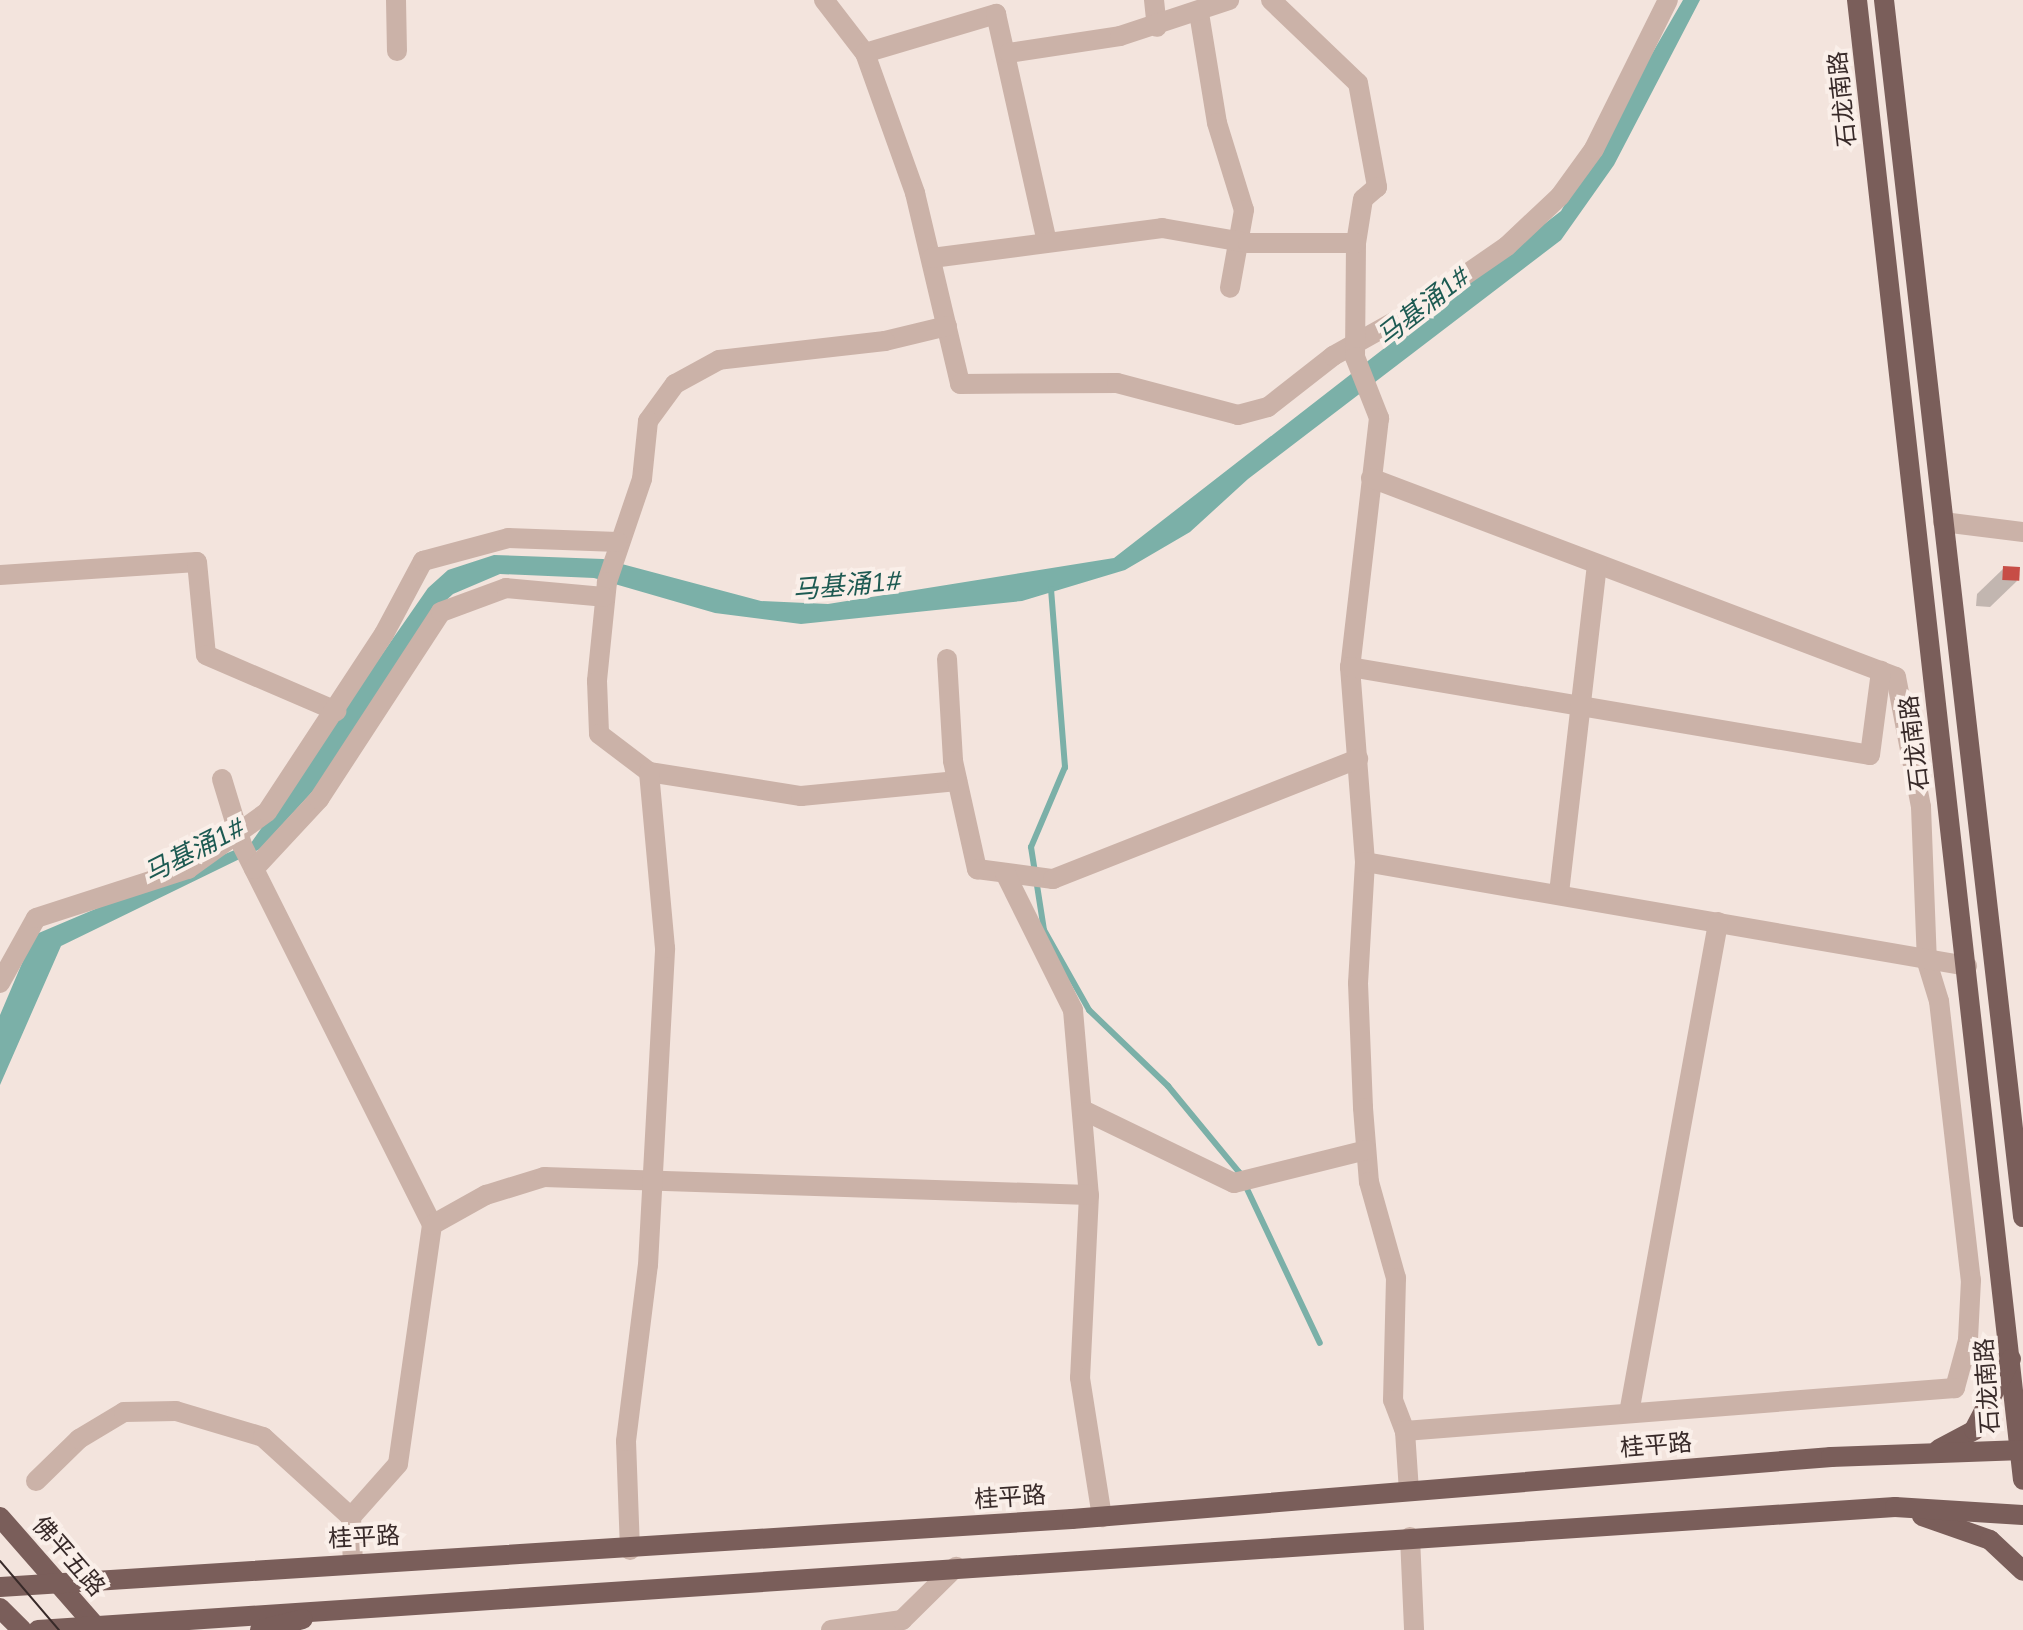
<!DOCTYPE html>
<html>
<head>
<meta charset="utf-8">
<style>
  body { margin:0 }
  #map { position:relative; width:2023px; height:1630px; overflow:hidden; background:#f3e4dd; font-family:Mulish,"Noto Sans SC",sans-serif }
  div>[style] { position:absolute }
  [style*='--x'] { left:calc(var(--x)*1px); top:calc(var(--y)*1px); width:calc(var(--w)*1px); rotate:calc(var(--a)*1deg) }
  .water>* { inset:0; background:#7bb0a8 }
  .shadow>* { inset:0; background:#0003 }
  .stream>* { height:6px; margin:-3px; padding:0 3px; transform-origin:3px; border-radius:3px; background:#7bb0a8 }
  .building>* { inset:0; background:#c74d46; transform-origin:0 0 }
  .minor>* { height:20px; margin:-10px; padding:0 10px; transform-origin:10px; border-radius:10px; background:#cbb2a8 }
  .major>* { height:20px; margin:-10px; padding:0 10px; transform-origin:10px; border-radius:10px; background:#7a5e5a }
  .tram>* { height:2px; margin:-1px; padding:0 1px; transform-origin:1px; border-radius:1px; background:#382a29 }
  span { translate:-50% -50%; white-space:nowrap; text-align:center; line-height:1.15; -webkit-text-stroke:8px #faefe9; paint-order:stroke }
  .street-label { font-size:24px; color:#382a29 }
  .water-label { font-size:26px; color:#1d5a52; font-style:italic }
</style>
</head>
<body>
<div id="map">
  <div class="water">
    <div style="clip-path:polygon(1683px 0,1700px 0,1614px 165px,1561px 240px,1248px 479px,1190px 532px,1125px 570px,1022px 601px,801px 624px,715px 613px,594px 578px,500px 574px,453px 594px,431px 614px,323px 780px,260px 849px,61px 946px,0 1085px,0 1015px,34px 935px,251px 843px,428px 588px,448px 570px,494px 555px,603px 559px,761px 601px,828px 604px,1114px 558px,1561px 211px)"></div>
  </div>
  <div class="shadow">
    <div style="clip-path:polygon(2004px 568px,2017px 581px,1990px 607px,1976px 606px,1977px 594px)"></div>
  </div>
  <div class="stream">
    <div style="--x:1051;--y:589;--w:179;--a:85.5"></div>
    <div style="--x:1065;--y:767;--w:87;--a:113"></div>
    <div style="--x:1031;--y:847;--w:84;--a:81.1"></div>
    <div style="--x:1044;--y:930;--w:92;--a:60.6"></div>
    <div style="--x:1089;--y:1010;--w:110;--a:43.9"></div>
    <div style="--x:1168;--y:1086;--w:112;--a:50.5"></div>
    <div style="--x:1239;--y:1172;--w:189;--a:64.7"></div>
  </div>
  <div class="building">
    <div style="left:2003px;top:566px;width:17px;height:14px;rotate:3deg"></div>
  </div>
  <div class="minor">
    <div style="--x:396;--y:0;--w:51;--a:88.9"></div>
    <div style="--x:824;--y:0;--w:67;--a:52.3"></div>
    <div style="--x:865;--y:53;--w:149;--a:70.3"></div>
    <div style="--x:915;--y:193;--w:196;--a:76.7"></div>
    <div style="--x:960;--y:384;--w:157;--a:-0.4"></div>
    <div style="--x:1117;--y:383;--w:125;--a:14.8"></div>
    <div style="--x:1238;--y:415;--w:31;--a:-15"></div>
    <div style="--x:1268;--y:407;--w:83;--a:-38.1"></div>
    <div style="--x:1333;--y:356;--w:88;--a:-29.2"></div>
    <div style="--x:1410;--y:313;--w:118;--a:-34.6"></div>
    <div style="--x:1507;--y:246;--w:73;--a:-43.3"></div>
    <div style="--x:1560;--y:196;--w:58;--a:-54.1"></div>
    <div style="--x:1594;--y:149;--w:166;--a:-63.6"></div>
    <div style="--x:1154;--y:0;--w:27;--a:84"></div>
    <div style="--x:1271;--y:0;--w:120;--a:43.7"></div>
    <div style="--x:1358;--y:83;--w:106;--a:79.6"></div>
    <div style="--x:1377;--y:187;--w:18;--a:139"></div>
    <div style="--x:1363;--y:199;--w:45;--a:99"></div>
    <div style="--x:1356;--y:243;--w:114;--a:90.5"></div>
    <div style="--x:1355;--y:357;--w:66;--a:68.5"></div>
    <div style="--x:1379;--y:418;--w:251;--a:96.6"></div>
    <div style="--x:1350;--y:667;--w:196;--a:85.6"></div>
    <div style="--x:1365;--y:862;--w:121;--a:93.3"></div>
    <div style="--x:1358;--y:983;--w:125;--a:87.7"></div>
    <div style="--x:1363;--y:1108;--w:74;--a:85.4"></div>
    <div style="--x:1369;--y:1182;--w:100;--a:74.3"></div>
    <div style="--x:1396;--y:1278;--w:122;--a:91.4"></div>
    <div style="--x:1393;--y:1400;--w:33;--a:69"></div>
    <div style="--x:1405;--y:1431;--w:60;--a:86.2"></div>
    <div style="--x:1199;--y:13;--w:111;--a:80.7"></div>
    <div style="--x:1217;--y:123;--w:91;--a:72.8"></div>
    <div style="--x:1244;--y:210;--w:79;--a:100.2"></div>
    <div style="--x:865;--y:53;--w:137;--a:-16.6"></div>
    <div style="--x:996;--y:14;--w:234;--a:77.4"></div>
    <div style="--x:1009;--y:53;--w:112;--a:-8.7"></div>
    <div style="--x:1120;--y:36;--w:115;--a:-18.3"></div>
    <div style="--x:932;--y:258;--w:232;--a:-7.4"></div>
    <div style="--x:1162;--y:228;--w:87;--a:9.9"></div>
    <div style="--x:1248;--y:243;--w:108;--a:0"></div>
    <div style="--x:947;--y:326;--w:64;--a:166.4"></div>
    <div style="--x:885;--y:341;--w:167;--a:173.5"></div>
    <div style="--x:719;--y:360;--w:50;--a:151.4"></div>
    <div style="--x:675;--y:384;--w:46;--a:126.1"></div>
    <div style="--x:648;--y:421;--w:58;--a:95.9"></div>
    <div style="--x:642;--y:479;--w:109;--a:108.8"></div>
    <div style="--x:607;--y:582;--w:100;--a:95.8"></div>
    <div style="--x:597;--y:681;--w:53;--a:87.8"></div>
    <div style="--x:599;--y:734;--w:63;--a:37.2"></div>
    <div style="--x:649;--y:772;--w:154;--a:9"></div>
    <div style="--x:801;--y:796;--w:157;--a:-5.5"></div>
    <div style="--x:1371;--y:478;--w:561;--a:20.76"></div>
    <div style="--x:1896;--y:677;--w:132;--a:79.1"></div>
    <div style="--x:1921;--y:807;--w:155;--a:87.8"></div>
    <div style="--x:1927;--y:962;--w:41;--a:72.9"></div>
    <div style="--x:1939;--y:1001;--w:281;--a:83.5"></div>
    <div style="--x:1971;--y:1280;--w:60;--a:92.9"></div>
    <div style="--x:1968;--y:1340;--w:50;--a:105.2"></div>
    <div style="--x:1955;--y:1388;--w:552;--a:175.53"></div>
    <div style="--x:1943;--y:522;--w:81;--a:7.1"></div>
    <div style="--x:0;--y:575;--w:197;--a:-3.8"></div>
    <div style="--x:197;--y:562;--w:93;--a:84.5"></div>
    <div style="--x:206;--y:655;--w:142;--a:23.3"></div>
    <div style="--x:947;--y:659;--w:102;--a:86.6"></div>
    <div style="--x:953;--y:761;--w:111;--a:77.5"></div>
    <div style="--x:977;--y:869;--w:77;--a:7.5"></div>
    <div style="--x:1053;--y:879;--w:328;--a:-21.5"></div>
    <div style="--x:1350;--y:667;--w:527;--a:9.61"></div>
    <div style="--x:1870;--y:755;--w:85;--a:-82.5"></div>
    <div style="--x:222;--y:779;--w:69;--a:73.1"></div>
    <div style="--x:242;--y:845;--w:425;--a:63.4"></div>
    <div style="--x:432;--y:1225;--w:241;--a:98.1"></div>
    <div style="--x:398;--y:1464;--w:71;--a:131.6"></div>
    <div style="--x:351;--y:1517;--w:47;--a:87.6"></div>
    <div style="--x:1365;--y:862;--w:611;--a:9.8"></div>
    <div style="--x:254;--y:869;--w:96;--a:-47.1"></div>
    <div style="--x:319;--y:799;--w:223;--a:-56.9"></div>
    <div style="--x:441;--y:612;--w:69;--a:-20.3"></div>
    <div style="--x:506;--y:588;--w:98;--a:5.2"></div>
    <div style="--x:1005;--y:873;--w:153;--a:63.6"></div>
    <div style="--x:1073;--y:1010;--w:186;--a:85.1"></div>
    <div style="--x:1089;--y:1195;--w:183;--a:92.8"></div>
    <div style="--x:1080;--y:1378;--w:141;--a:81"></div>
    <div style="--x:1559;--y:893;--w:330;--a:-83.4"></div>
    <div style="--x:0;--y:983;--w:74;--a:-61"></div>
    <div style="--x:36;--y:918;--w:160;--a:-17.9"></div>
    <div style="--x:188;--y:869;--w:97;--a:-35.8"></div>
    <div style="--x:267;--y:812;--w:213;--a:-56.7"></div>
    <div style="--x:384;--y:634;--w:83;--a:-61.9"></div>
    <div style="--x:423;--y:561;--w:88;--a:-15.1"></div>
    <div style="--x:508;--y:538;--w:110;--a:2.1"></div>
    <div style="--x:1087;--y:1112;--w:163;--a:25.8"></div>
    <div style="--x:1234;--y:1183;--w:136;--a:-14"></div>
    <div style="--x:432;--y:1225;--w:62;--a:-29.1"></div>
    <div style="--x:486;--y:1195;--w:61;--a:-17.2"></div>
    <div style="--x:544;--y:1177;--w:545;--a:1.89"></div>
    <div style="--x:1629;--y:1413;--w:499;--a:-79.7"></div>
    <div style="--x:36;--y:1481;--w:60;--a:-44.3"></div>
    <div style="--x:79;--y:1439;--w:52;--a:-31"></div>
    <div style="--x:124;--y:1412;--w:52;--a:-1.1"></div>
    <div style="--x:176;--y:1411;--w:91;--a:16.6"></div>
    <div style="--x:263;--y:1437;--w:119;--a:42.3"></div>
    <div style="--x:1410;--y:1537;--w:93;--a:87.5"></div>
    <div style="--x:630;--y:1550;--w:109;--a:-92.1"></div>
    <div style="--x:626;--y:1441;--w:177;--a:-82.9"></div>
    <div style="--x:648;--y:1265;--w:317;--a:-86.9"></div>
    <div style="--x:665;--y:948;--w:177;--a:-95.2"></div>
    <div style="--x:831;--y:1630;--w:72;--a:-8"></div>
    <div style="--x:902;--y:1620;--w:76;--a:-44.5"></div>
  </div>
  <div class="major">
    <div style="--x:1857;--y:0;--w:1489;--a:83.6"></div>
    <div style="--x:1884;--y:0;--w:1225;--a:83.48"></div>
    <div style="--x:1939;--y:1449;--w:40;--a:-28"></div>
    <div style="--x:1974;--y:1430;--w:80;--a:-62.5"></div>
    <div style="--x:1922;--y:1516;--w:72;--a:19.4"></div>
    <div style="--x:1990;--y:1540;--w:45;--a:43.2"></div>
    <div style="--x:0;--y:1517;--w:150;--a:48.8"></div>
    <div style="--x:0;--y:1587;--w:1074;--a:-3.63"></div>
    <div style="--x:1072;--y:1519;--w:762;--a:-4.67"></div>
    <div style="--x:1831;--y:1457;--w:192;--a:-2.1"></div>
    <div style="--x:0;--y:1608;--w:31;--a:45"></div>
    <div style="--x:38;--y:1630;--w:1861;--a:-3.79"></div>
    <div style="--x:1895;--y:1507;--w:128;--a:3.6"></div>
    <div style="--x:260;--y:1630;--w:44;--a:-14.3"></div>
  </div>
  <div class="tram">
    <div style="--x:0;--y:1561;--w:91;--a:49.5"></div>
  </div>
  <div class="street-label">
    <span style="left:1842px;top:99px;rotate:-96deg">石龙南路</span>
    <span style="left:1914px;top:743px;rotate:-97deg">石龙南路</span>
    <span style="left:1987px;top:1386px;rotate:-94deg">石龙南路</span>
    <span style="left:1656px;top:1445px;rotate:-5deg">桂平路</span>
    <span style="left:1010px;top:1497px;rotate:-4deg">桂平路</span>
    <span style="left:364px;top:1537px;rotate:-3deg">桂平路</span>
    <span style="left:69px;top:1556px;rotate:49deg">佛平五路</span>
  </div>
  <div class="water-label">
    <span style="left:1423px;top:306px;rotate:-38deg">马基涌1#</span>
    <span style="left:847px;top:585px;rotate:-5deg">马基涌1#</span>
    <span style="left:194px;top:850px;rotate:-27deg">马基涌1#</span>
  </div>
</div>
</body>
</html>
